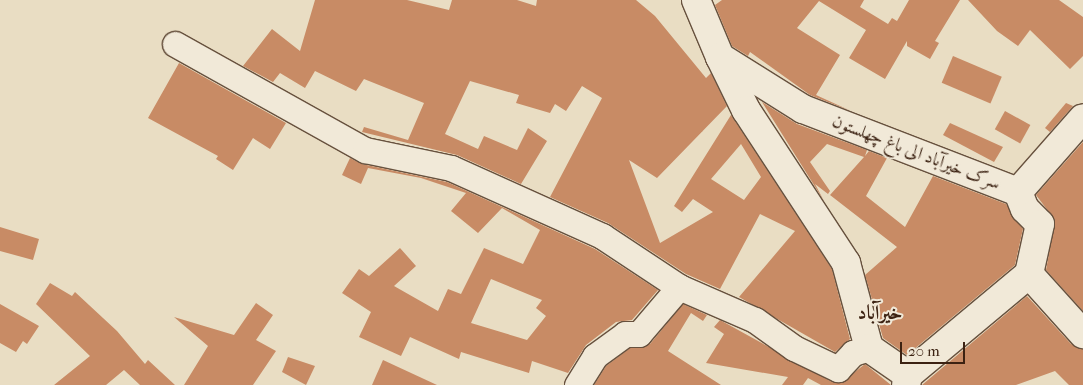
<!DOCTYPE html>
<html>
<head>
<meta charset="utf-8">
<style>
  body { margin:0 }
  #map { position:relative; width:1083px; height:385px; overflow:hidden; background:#e9ddc3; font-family:"IM FELL French Canon",Amiri,serif }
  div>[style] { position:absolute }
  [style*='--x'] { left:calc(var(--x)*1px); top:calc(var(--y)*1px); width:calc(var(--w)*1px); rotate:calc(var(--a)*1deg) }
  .building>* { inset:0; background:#c88b65; transform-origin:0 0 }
  .roads { filter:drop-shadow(1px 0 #67513e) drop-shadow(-1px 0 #67513e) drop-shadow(0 1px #67513e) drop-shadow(0 -1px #67513e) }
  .street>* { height:25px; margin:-12.5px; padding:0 12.5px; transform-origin:12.5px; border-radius:12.5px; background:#f1e9d8 }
  .secondary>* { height:28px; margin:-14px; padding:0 14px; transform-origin:14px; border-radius:14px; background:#f1e9d8 }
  span { translate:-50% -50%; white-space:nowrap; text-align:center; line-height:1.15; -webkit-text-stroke:4px #f1e9d8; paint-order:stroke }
  .street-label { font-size:18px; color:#3c2212 }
  .quarter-label { font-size:20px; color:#3c2212; font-weight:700 }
  .scale { position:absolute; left:900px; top:342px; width:65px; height:22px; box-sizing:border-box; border:2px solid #3c2212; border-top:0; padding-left:6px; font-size:15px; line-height:18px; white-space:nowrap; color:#3c2212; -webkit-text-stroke:4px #f1e9d8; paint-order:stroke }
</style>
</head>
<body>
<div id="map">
  <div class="building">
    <div style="clip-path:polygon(evenodd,315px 0,407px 0,449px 10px,452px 0,517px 0,536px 6px,537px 0,636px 0,655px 16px,706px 78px,711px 73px,727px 106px,657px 178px,629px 160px,660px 243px,713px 212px,693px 199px,682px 212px,674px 206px,731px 115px,832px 269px,850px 339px,835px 352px,739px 297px,795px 231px,760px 214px,720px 289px,686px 274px,608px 223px,550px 197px,602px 98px,582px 86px,566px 111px,555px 104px,550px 113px,516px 103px,519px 95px,470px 81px,445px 134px,478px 149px,484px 136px,517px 150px,528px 128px,547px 141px,521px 184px,457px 155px,362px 132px,364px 127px,408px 140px,424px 103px,364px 79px,356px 91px,315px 71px,305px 88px,280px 73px,273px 82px,243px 66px,272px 29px,300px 51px,315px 0,741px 144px,761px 177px,744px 200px,711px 179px,741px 144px)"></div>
    <div style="clip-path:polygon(722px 0,864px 0,860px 7px,888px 24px,892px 18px,897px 21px,909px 0,960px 0,935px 41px,939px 43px,930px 59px,907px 46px,907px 41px,885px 79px,849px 58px,866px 30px,819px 1px,797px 28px,840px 55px,816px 95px,851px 111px,810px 95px,750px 52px,748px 56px,732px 46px,715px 5px)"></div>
    <div style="clip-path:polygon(968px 0,1059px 0,1083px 17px,1083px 56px,1070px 69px,1030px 30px,1018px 46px,997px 31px)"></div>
    <div style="left:953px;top:56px;width:53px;height:29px;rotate:23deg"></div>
    <div style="clip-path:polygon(179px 63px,286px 123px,270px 149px,253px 138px,233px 170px,216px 159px,218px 156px,148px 118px)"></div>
    <div style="clip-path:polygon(762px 102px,797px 124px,867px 150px,865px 156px,869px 151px,887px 158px,866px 196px,905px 227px,933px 176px,1006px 204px,1023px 229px,1015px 265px,907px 355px,883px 338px,865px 275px,897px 247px,830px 195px,864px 157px,827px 144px,810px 162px,830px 191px,828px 194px,815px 184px,824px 201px)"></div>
    <div style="clip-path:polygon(1066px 103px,1073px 106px,1050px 132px,1045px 128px)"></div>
    <div style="left:1005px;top:111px;width:29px;height:21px;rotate:29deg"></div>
    <div style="clip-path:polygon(950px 123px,1003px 147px,994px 162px,943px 135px)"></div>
    <div style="clip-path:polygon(1083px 142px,1083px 311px,1046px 270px,1055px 220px,1036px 195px)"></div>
    <div style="clip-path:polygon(evenodd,350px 158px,362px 164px,447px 182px,595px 249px,658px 290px,632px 320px,616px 322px,586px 345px,568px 373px,532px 361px,529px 373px,461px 352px,459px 359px,410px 337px,401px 356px,359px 337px,371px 312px,342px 293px,359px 269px,369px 276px,400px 248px,416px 266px,394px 286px,438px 311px,448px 289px,461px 294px,484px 248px,523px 264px,540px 230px,502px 208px,478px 233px,451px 211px,466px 193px,421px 178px,368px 168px,361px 184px,342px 175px,350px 158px,491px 279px,542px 300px,536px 308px,546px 316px,527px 340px,471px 323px,491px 279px)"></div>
    <div style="clip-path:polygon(0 227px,39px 239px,33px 260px,0 251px)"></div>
    <div style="clip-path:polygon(50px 283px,72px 296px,75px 292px,117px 331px,145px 364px,148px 360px,175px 385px,140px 385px,124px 370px,106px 385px,54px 385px,90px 356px,36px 304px)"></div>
    <div style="clip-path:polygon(1027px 296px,1071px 344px,1083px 349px,1083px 385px,1069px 385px,1055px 371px,1016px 385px,922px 385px)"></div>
    <div style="clip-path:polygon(256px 303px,273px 315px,256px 340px,276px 351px,253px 385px,184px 385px,208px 346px,174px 317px,234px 335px)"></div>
    <div style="clip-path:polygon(0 304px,39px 326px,27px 344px,23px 341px,16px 352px,0 343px)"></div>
    <div style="clip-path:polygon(683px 304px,707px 315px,703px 321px,691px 313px,668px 351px,721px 385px,594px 385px,606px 366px,630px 348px,650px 344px)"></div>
    <div style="clip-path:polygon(720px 320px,832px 382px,841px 383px,865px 364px,891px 385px,821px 385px,808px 378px,803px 385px,782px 385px,788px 377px,706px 363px,724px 334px,714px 327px)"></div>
    <div style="clip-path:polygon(288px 357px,315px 366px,306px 385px,282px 372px)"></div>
    <div style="clip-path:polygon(383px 360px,437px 385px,372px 385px)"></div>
  </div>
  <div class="roads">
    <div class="street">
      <div style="--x:175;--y:44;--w:218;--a:29.2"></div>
      <div style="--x:365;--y:150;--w:88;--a:11.8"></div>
      <div style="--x:451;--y:168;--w:166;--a:24.2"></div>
      <div style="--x:602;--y:236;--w:92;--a:33.5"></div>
      <div style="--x:679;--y:287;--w:83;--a:23.5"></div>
      <div style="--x:755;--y:320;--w:48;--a:35.7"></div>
      <div style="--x:794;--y:348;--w:49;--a:25.5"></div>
      <div style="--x:838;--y:369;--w:22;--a:-47"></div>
      <div style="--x:853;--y:353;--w:17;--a:-17"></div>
      <div style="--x:577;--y:385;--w:34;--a:-58"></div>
      <div style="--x:595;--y:356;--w:37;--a:-36"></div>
      <div style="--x:625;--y:334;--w:14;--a:0"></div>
      <div style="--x:639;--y:334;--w:62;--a:-49.6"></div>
    </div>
    <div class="secondary">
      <div style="--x:696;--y:0;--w:62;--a:67.2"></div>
      <div style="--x:720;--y:57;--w:98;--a:32.1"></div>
      <div style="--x:803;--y:109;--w:230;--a:21.1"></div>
      <div style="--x:1018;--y:192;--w:18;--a:68"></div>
      <div style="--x:1025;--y:209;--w:21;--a:45"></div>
      <div style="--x:1040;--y:224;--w:51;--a:102.4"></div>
      <div style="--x:1029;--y:274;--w:81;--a:48"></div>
      <div style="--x:720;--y:57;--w:59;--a:63.9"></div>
      <div style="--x:746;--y:110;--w:183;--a:56.8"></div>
      <div style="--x:846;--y:263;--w:88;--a:74.9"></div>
      <div style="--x:869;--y:348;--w:47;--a:34.7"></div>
      <div style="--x:908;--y:375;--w:10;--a:101"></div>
      <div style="--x:1018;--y:192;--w:98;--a:-48.7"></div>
      <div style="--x:908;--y:375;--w:158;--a:-39.9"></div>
    </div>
  </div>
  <div class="street-label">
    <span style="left:916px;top:153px;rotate:21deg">سرک خیرآباد الی باغ چهلستون</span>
  </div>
  <div class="quarter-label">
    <span style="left:880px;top:312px">خیرآباد</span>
  </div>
  <div class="scale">20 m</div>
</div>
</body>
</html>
